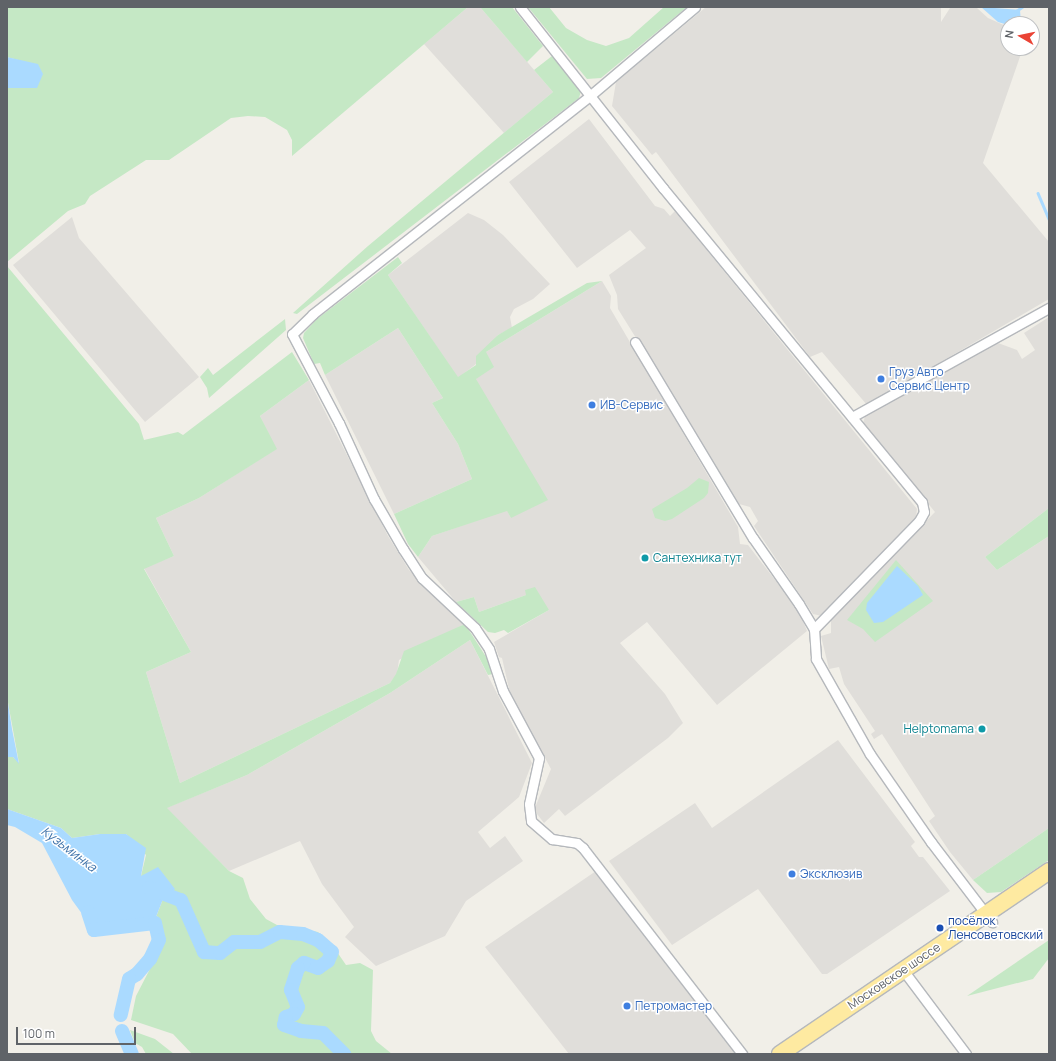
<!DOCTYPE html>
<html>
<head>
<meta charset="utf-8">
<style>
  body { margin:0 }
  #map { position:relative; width:1056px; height:1061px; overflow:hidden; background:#f1efe8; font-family:Manrope,sans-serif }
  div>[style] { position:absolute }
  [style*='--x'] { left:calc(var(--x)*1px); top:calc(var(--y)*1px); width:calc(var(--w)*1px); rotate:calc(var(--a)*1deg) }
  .industrial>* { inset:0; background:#e0deda }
  .green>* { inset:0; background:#c5e8c5 }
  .water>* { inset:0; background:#aadaff }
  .stream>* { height:2.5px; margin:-1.25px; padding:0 1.25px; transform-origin:1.25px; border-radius:1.25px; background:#aadaff }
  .river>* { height:14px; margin:-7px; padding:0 7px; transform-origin:7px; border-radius:7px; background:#aadaff }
  .roads { filter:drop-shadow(1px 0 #b5b8bc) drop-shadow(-1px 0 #b5b8bc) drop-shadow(0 1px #b5b8bc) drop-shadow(0 -1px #b5b8bc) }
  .minor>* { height:9px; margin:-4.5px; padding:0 4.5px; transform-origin:4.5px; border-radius:4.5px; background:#fff }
  .trunk>* { height:16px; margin:-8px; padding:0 8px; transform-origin:8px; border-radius:8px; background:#feeaa1 }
  .dots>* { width:11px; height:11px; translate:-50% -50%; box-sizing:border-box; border:2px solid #fff; border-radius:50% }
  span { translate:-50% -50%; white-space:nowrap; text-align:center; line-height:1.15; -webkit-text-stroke:3px #fff; paint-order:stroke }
  .shop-label { font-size:12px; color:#366cbe }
  .left { translate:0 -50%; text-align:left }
  .culture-label { font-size:12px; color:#0d838f }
  .right { translate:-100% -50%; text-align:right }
  .transit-label { font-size:12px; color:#164399 }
  .street-label { font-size:12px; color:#5f6368 }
  .water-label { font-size:13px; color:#4174aa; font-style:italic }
  .frame { position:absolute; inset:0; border:8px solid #5f6368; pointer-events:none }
  .north { position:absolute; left:1000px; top:16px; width:40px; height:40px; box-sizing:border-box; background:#fff; border:1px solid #bfc1c3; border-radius:50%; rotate:279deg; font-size:11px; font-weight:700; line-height:16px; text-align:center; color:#5f6368 }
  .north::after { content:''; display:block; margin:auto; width:14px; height:18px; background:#ea4335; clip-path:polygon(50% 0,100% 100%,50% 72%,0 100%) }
  .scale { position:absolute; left:16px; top:1027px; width:120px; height:18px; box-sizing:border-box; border:2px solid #5f6368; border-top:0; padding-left:5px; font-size:12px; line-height:14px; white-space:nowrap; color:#5f6368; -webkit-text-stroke:3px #fff; paint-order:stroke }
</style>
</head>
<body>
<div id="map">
  <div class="industrial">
    <div style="clip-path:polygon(468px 7px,480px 7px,553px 92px,504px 133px,424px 44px)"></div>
    <div style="clip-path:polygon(706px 7px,941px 7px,941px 22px,950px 8px,977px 8px,988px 18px,1008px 27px,1008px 48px,1023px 48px,983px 163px,1049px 242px,1049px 299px,867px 405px,822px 352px,810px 357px,656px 152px,652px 155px,612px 106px,616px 82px)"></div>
    <div style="clip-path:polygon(589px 119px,655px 206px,664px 209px,670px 216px,675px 211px,917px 509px,916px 517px,822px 616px,813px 614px,754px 526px,758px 521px,750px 507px,739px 504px,618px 309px,617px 295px,609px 275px,646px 248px,630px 230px,577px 268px,509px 182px)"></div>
    <div style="clip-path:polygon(468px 213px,484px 220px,503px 235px,550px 284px,533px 299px,514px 309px,510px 317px,512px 328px,498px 335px,476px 364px,458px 378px,388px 275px)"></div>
    <div style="clip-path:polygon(72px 217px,79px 238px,199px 377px,145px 422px,13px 265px)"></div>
    <div style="clip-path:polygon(602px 281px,611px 296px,610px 308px,738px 527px,740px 544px,748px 545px,799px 611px,807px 631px,717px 705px,647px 622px,620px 643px,665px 694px,683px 723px,668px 738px,565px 816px,559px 809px,544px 823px,534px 810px,551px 769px,510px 693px,502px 658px,499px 657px,494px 642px,549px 610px,526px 595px,479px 612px,474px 597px,456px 602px,418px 557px,432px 536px,507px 510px,511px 518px,476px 379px,486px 352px)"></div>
    <div style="clip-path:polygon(1049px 317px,1049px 508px,985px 557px,997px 570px,1049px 536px,1049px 828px,973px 880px,950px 852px,929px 821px,935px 816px,882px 734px,874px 739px,871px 734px,875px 731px,844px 684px,839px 667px,829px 669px,821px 636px,831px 633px,831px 619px,935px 512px,863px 424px,865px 416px,935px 374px,998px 343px,1017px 350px,1022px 359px,1035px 350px,1024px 333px)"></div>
    <div style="clip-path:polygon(398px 328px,443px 398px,432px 403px,458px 444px,472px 479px,394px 514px,325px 375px)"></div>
    <div style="clip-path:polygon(309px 380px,388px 536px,409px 570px,465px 624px,399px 660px,397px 674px,390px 683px,180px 783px,146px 672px,191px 652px,144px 568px,174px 556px,156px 518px,199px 498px,276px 449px,260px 416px)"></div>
    <div style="clip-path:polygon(470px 640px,532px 763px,519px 797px,478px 832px,490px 848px,505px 836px,523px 861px,466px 901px,445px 936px,376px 966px,345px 937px,354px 927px,322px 884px,300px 841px,229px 871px,166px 808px,247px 775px,390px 693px)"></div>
    <div style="clip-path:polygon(838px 740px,915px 842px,911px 846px,919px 857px,923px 857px,950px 891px,827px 974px,822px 974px,758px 889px,672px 945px,609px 861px,695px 803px,712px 828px)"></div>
    <div style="clip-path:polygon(596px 871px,734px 1052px,734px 1054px,569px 1054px,485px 947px)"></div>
  </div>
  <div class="green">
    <div style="clip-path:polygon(7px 7px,468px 7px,292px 156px,292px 140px,287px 130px,265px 117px,248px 116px,231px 118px,169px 160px,146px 160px,90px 196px,85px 204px,68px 211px,7px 262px,7px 88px,37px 88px,18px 60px,7px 57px)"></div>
    <div style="clip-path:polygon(480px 7px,512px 7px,543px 46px,527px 62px)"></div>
    <div style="clip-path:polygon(528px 7px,549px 7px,566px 28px,587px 40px,606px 46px,629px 38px,664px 7px,687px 7px,601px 78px,587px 79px)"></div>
    <div style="clip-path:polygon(552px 56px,581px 91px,579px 98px,297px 314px,293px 313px,368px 246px,553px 92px,534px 70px)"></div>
    <div style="clip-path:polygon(398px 257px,402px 263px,388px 275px,458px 377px,476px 365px,476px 356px,498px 335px,587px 283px,602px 281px,486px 352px,494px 367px,476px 379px,548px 500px,511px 518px,507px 511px,432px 536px,418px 557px,408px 544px,394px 514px,472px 479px,458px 444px,432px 403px,443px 398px,398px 328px,325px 375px,320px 363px,314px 364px,303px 338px,304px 333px,317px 319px)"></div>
    <div style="clip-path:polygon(7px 266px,139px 424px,144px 440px,178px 432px,183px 435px,292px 352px,309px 380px,260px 416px,277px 449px,199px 498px,156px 518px,174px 556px,144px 569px,191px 652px,146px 672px,180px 783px,390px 683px,396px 674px,404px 651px,465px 624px,490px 663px,493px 674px,488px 675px,470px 640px,390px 693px,247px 775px,167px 808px,229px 871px,243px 878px,250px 899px,266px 919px,277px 925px,318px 932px,335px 949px,346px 965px,360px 963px,373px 970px,371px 1031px,376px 1041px,392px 1054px,192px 1054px,173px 1034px,131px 1020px,136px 996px,151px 967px,141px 963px,150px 953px,156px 951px,154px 945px,157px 940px,158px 916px,154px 922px,163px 899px,141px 876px,146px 855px,126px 834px,100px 834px,72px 838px,61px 828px,7px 809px,7px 757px,13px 757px,19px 763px,7px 697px)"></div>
    <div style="clip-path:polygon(285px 319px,286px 330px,209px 398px,207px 388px,200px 377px,208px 368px,213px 375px)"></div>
    <div style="clip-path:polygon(699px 478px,709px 482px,708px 493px,704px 498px,672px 519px,665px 521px,655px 518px,652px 509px,687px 488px)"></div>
    <div style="clip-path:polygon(1049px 508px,1049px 536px,997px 570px,985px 557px)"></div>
    <div style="clip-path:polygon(896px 560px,933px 601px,875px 642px,863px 629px,847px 620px)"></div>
    <div style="clip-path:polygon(535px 587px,549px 610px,508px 633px,504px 630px,495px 633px,488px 632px,456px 602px,474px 597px,479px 612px,526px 595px,525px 590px)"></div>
    <div style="clip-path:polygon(1049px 828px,1049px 860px,1001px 892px,987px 893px,973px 880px)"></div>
    <div style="clip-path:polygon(1049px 940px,1049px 958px,1033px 979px,967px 996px)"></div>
    <div style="clip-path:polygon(130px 1030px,155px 1039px,174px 1054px,146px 1054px,142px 1047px,135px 1043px)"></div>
  </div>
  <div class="water">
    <div style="clip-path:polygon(981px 7px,1020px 10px,1021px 24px,1008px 25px,998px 22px)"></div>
    <div style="clip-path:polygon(7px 57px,38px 64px,43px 74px,37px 88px,7px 88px)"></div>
    <div style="clip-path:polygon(897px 566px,918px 586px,923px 595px,883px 622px,874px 623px,866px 610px,867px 603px)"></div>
    <div style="clip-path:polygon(7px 697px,12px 729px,19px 764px,13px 757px,7px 757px)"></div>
    <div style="clip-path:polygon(7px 809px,61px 828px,72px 838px,100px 834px,126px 834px,146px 848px,141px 876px,158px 867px,175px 889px,163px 899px,154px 922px,93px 929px,72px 900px,42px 843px,15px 827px,7px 825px)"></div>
  </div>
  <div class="stream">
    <div style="--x:1016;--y:11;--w:7;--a:-34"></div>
    <div style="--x:1038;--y:193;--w:28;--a:67"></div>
  </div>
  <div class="river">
    <div style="--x:149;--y:888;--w:34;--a:21"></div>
    <div style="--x:181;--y:900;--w:57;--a:66.1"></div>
    <div style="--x:204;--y:952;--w:16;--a:4"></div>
    <div style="--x:220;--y:953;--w:18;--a:-38"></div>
    <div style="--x:234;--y:942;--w:26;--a:0"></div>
    <div style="--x:260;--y:942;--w:22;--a:-27"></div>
    <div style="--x:280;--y:932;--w:23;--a:5"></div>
    <div style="--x:303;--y:934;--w:16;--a:22"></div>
    <div style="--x:318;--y:940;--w:18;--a:41"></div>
    <div style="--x:332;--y:952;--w:10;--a:114"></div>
    <div style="--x:328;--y:961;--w:12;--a:145"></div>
    <div style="--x:318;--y:968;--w:15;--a:-160"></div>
    <div style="--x:304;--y:963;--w:8;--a:140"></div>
    <div style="--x:298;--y:968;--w:23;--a:108"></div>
    <div style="--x:291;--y:990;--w:18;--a:68"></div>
    <div style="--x:298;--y:1007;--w:8;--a:120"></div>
    <div style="--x:294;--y:1014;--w:9;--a:159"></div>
    <div style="--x:286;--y:1017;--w:8;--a:104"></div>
    <div style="--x:284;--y:1025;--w:18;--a:19"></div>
    <div style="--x:301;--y:1031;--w:22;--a:5"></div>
    <div style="--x:323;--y:1033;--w:30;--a:45"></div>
    <div style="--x:88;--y:912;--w:19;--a:72"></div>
    <div style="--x:94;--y:930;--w:61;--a:-6.5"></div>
    <div style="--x:155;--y:923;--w:17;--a:77"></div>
    <div style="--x:159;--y:940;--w:21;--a:115"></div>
    <div style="--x:150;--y:959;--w:20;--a:131"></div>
    <div style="--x:137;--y:974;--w:9;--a:148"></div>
    <div style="--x:129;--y:979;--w:37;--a:103"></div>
    <div style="--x:122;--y:1031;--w:25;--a:67"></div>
  </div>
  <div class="roads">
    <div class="minor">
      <div style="--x:520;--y:7;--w:231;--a:51.7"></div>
      <div style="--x:663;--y:188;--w:407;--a:50.5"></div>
      <div style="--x:922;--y:502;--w:10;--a:79"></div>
      <div style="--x:924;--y:512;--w:10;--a:119"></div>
      <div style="--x:919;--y:521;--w:151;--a:134.2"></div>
      <div style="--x:695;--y:7;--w:136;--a:139.8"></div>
      <div style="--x:591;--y:95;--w:354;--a:141.8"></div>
      <div style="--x:313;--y:314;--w:29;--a:136"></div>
      <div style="--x:292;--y:334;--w:101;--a:62.2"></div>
      <div style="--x:339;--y:423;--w:84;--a:65.3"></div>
      <div style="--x:374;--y:499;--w:58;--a:59.9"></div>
      <div style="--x:403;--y:549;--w:35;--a:57"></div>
      <div style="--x:422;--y:578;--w:73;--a:43.3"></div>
      <div style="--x:475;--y:628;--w:25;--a:56"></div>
      <div style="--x:489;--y:649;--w:44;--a:71.6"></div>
      <div style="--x:503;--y:691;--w:76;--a:61.8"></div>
      <div style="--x:539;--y:758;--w:47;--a:102.3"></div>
      <div style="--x:529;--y:804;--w:17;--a:83"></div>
      <div style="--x:531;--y:821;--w:28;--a:41"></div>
      <div style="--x:552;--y:839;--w:25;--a:9"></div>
      <div style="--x:577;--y:843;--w:8;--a:40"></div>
      <div style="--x:583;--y:848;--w:260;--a:52.3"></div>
      <div style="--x:635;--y:342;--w:229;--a:59"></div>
      <div style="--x:753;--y:538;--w:80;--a:55.1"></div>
      <div style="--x:799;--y:604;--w:29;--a:59"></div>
      <div style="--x:814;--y:629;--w:30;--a:86"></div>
      <div style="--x:816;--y:659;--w:109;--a:60.4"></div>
      <div style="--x:870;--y:754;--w:107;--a:55.3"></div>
      <div style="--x:931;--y:842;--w:101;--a:52.7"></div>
      <div style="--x:852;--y:417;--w:225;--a:-29"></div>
      <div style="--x:903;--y:970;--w:105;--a:53.1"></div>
    </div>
    <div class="trunk">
      <div style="--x:780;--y:1054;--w:325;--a:-34.2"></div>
    </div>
  </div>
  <div class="dots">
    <div style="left:881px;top:379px;background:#3f7fe0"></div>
    <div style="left:592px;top:405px;background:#3f7fe0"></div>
    <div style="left:645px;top:558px;background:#0f9aa8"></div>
    <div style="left:982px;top:729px;background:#0f9aa8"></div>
    <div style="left:792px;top:874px;background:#3f7fe0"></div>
    <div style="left:940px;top:928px;background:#1a4fb4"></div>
    <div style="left:627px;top:1006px;background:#3f7fe0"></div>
  </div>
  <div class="shop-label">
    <span class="left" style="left:889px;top:379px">Груз Авто<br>Сервис Центр</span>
    <span class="left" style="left:600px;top:405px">ИВ-Сервис</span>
    <span class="left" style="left:800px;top:874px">Эксклюзив</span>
    <span class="left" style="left:635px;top:1006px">Петромастер</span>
  </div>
  <div class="culture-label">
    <span class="left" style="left:653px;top:558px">Сантехника тут</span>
    <span class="right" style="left:974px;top:729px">Helptomama</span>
  </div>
  <div class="transit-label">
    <span class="left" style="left:948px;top:928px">посёлок<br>Ленсоветовский</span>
  </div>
  <div class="street-label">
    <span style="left:894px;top:976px;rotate:-34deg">Московское шоссе</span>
  </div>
  <div class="water-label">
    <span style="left:69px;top:849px;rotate:37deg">Кузьминка</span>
  </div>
  <div class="frame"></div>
  <div class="north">N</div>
  <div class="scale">100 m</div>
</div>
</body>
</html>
